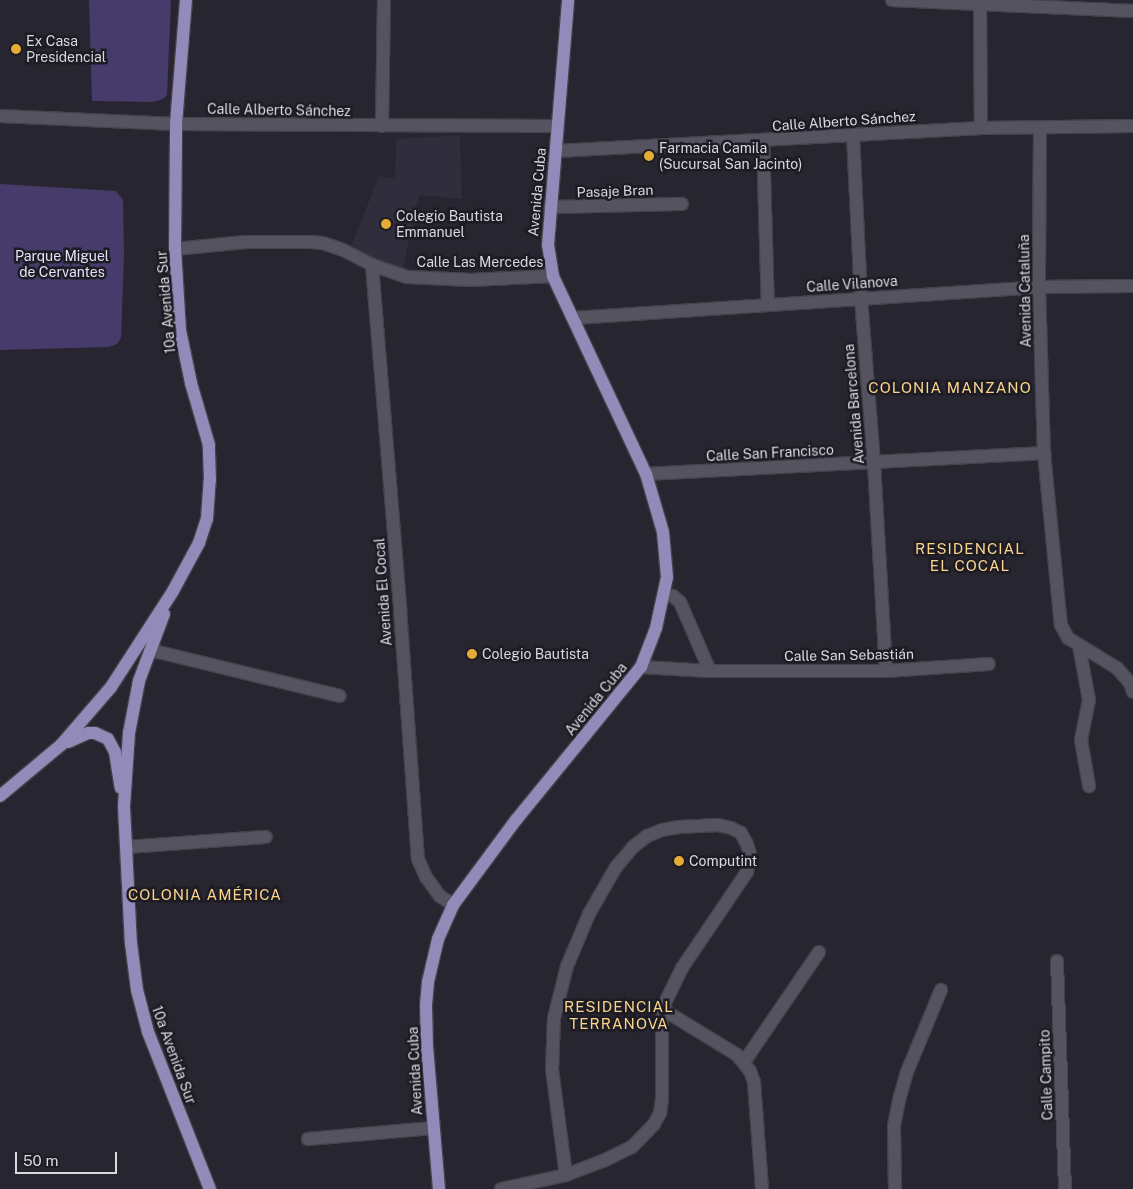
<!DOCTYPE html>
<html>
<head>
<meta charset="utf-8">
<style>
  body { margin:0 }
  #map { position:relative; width:1133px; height:1189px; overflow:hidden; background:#27252f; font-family:"Public Sans",sans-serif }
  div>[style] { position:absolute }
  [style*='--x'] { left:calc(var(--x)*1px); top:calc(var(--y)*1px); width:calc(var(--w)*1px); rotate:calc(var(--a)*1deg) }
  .built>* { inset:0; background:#302d3d }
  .green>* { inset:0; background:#463b6b }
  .roads { filter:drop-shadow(1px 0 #44434b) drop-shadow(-1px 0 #44434b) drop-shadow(0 1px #44434b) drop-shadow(0 -1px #44434b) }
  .minor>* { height:12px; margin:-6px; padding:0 6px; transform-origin:6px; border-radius:6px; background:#55535f }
  .major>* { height:12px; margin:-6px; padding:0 6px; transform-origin:6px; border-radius:6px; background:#928ab8 }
  .dots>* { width:14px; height:14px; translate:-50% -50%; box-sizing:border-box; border:2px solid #1d1c25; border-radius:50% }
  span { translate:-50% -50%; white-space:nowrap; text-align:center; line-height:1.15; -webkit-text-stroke:5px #1d1c25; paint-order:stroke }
  .poi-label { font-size:14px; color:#d9d8de }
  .left { translate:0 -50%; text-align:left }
  .street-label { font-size:14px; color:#d9d8de }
  .park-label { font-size:14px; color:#e4e1f7 }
  .neighbourhood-label { font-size:15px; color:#fbd48c; letter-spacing:1px }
  .scale { position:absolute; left:15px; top:1152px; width:102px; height:22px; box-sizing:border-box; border:2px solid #d9d8de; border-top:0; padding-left:6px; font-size:15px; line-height:18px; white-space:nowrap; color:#d9d8de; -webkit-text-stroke:4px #1d1c25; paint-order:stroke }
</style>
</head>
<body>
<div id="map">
  <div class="built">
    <div style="clip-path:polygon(460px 135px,462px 199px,419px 195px,403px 269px,372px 261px,350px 249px,379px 176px,395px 179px,396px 139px)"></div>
  </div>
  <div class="green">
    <div style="clip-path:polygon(89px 0,171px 0,167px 95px,163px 99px,153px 102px,92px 101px)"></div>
    <div style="clip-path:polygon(0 184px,116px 191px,123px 200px,124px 254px,121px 338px,117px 344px,109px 347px,0 350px)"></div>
  </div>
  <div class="roads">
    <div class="minor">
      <div style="--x:892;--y:0;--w:241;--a:2.6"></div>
      <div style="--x:980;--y:0;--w:128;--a:89.6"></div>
      <div style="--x:0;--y:116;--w:176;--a:2.6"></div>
      <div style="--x:176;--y:124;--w:381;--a:0.3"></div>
      <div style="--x:382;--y:126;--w:126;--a:-89.1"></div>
      <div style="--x:1040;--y:128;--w:159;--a:90.4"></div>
      <div style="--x:1039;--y:287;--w:166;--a:88.3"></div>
      <div style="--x:1044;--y:453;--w:173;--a:84.4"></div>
      <div style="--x:1061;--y:625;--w:15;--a:62"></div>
      <div style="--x:1068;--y:638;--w:57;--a:31.5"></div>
      <div style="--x:1117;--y:668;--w:20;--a:49"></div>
      <div style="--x:1130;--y:683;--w:9;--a:72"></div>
      <div style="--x:853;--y:135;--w:163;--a:87.2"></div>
      <div style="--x:861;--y:298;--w:166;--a:85.5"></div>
      <div style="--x:874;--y:463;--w:208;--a:86.7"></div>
      <div style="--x:763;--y:141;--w:164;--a:88.3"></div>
      <div style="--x:556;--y:151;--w:426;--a:-3.1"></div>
      <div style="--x:981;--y:128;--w:152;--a:-0.8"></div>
      <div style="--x:550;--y:207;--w:132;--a:-1.3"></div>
      <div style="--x:175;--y:249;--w:71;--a:-5.6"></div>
      <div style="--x:246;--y:242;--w:65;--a:0"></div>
      <div style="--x:311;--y:242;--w:12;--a:5"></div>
      <div style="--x:323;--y:243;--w:21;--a:19"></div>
      <div style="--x:343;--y:250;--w:33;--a:27"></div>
      <div style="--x:372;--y:265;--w:37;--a:19"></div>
      <div style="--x:407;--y:277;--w:64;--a:2.7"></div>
      <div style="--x:471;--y:280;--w:82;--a:-2.8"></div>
      <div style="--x:372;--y:265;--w:345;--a:85.3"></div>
      <div style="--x:400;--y:609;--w:251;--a:85.9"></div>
      <div style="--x:418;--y:859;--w:20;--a:66"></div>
      <div style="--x:426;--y:877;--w:24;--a:54"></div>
      <div style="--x:440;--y:896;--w:16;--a:35"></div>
      <div style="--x:574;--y:318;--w:466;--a:-3.8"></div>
      <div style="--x:1039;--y:287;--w:94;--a:-0.6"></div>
      <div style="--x:646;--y:474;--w:399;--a:-3"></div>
      <div style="--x:664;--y:594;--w:9;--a:13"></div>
      <div style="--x:673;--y:596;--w:9;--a:41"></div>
      <div style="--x:680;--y:602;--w:75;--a:66.5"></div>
      <div style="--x:1079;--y:646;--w:55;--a:79.5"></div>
      <div style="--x:1089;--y:700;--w:41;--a:101.3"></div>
      <div style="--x:1081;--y:740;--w:47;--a:80.1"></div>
      <div style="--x:150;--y:650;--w:195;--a:13.6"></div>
      <div style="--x:641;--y:667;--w:69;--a:3.3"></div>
      <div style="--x:710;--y:671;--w:176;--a:0"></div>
      <div style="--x:886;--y:671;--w:103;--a:-3.9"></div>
      <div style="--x:126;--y:847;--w:140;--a:-4.1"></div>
      <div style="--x:1057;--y:961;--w:228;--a:88"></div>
      <div style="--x:662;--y:1009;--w:88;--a:31.5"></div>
      <div style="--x:737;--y:1055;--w:21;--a:51"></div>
      <div style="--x:750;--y:1071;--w:12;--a:70"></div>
      <div style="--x:754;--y:1082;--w:107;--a:85.7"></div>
      <div style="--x:744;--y:1062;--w:133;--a:-55.7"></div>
      <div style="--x:308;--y:1139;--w:125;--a:-5"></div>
      <div style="--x:501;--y:1189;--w:66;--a:-12.2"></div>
      <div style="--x:566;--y:1175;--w:40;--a:-21"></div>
      <div style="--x:603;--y:1161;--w:32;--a:-26"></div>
      <div style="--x:632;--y:1147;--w:32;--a:-46"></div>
      <div style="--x:654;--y:1124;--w:13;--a:-61"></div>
      <div style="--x:660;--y:1113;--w:14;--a:-82"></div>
      <div style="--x:662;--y:1099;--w:90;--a:-90"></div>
      <div style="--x:662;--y:1009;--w:46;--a:-64"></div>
      <div style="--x:682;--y:968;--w:116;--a:-55.9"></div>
      <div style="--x:747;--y:872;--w:18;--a:-81"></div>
      <div style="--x:750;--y:854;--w:10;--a:-107"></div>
      <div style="--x:747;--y:844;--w:13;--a:-119"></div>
      <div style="--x:741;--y:833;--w:11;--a:-153"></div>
      <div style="--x:731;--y:828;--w:13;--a:-167"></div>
      <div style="--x:718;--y:825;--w:39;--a:177"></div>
      <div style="--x:679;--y:827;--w:17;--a:170"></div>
      <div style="--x:662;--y:830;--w:16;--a:158"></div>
      <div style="--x:647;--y:836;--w:18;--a:142"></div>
      <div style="--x:633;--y:847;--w:26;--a:130"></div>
      <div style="--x:616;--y:867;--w:54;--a:119.9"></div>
      <div style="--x:589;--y:914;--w:56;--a:112.9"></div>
      <div style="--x:567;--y:966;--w:54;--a:104"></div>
      <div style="--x:554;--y:1018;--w:51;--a:92.2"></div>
      <div style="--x:552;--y:1069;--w:107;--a:82.5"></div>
      <div style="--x:895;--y:1189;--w:63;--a:-90.9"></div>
      <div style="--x:894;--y:1126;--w:26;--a:-79"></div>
      <div style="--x:899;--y:1100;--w:29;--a:-74"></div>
      <div style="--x:907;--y:1072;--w:89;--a:-67.5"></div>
    </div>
    <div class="major">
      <div style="--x:164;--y:614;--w:72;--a:110.5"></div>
      <div style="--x:139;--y:681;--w:53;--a:100.9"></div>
      <div style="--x:129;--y:733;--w:74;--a:93.9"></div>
      <div style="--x:124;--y:807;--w:136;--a:87.1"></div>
      <div style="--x:131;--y:943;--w:47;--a:82.7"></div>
      <div style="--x:137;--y:990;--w:43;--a:75.3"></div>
      <div style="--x:148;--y:1032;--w:169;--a:68.5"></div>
      <div style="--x:68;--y:742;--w:22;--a:-24"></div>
      <div style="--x:88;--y:733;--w:7;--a:0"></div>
      <div style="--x:95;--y:733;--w:14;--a:25"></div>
      <div style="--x:108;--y:739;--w:15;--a:62"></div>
      <div style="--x:115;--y:752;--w:36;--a:81"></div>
      <div style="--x:0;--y:796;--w:80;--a:-39.9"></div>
      <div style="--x:61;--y:745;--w:77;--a:-49.2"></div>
      <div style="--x:111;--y:687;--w:114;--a:-57.1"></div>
      <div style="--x:173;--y:591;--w:55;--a:-61.6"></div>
      <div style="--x:199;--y:543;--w:25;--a:-72"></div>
      <div style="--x:207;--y:519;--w:39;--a:-86"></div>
      <div style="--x:210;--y:480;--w:35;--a:-92"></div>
      <div style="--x:209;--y:445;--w:65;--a:-106.2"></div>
      <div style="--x:191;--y:383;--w:54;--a:-101.7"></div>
      <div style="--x:180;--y:330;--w:81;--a:-93.5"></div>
      <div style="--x:175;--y:249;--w:125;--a:-89.5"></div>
      <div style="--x:176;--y:124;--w:124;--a:-85.4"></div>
      <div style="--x:439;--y:1189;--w:143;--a:-94.8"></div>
      <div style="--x:427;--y:1047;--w:42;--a:-91.4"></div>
      <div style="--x:426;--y:1005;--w:23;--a:-85"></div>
      <div style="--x:428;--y:982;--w:44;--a:-76.9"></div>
      <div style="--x:438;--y:939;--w:37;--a:-66"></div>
      <div style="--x:453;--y:905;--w:106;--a:-53.5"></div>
      <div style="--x:516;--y:820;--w:198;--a:-50.8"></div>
      <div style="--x:641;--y:667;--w:42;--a:-69"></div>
      <div style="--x:656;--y:628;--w:52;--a:-77.8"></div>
      <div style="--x:667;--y:577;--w:45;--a:-95.1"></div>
      <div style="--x:663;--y:532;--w:60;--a:-106.3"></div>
      <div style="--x:646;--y:474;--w:219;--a:-115.2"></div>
      <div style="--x:553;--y:276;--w:31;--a:-99"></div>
      <div style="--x:548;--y:245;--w:246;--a:-85.3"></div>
    </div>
  </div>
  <div class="dots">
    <div style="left:16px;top:49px;background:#e5ad35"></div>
    <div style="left:649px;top:156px;background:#e5ad35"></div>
    <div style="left:386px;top:224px;background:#e5ad35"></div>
    <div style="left:472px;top:654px;background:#e5ad35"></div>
    <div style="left:679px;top:861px;background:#e5ad35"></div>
  </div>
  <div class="poi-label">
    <span class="left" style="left:26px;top:49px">Ex Casa<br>Presidencial</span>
    <span class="left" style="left:659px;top:156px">Farmacia Camila<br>(Sucursal San Jacinto)</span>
    <span class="left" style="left:396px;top:224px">Colegio Bautista<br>Emmanuel</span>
    <span class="left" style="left:482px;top:654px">Colegio Bautista</span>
    <span class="left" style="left:689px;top:861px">Computint</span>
  </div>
  <div class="street-label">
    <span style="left:279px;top:110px;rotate:1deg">Calle Alberto Sánchez</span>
    <span style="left:844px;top:121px;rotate:-4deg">Calle Alberto Sánchez</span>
    <span style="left:615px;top:191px;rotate:-2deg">Pasaje Bran</span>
    <span style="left:537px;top:192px;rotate:-85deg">Avenida Cuba</span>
    <span style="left:480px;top:262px">Calle Las Mercedes</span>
    <span style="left:852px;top:284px;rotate:-4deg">Calle Vilanova</span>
    <span style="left:1025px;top:291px;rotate:-91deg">Avenida Cataluña</span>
    <span style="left:166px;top:302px;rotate:-95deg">10a Avenida Sur</span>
    <span style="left:854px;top:404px;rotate:-95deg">Avenida Barcelona</span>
    <span style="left:770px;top:453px;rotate:-3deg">Calle San Francisco</span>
    <span style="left:383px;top:592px;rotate:-94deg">Avenida El Cocal</span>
    <span style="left:849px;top:655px;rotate:-1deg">Calle San Sebastián</span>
    <span style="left:596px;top:699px;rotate:-51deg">Avenida Cuba</span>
    <span style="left:174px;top:1055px;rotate:70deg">10a Avenida Sur</span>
    <span style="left:415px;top:1071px;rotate:-93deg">Avenida Cuba</span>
    <span style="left:1046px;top:1075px;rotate:-92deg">Calle Campito</span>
  </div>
  <div class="park-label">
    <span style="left:62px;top:264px">Parque Miguel<br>de Cervantes</span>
  </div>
  <div class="neighbourhood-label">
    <span style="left:950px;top:388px">COLONIA MANZANO</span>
    <span style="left:970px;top:557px">RESIDENCIAL<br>EL COCAL</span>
    <span style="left:205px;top:895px">COLONIA AMÉRICA</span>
    <span style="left:619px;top:1015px">RESIDENCIAL<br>TERRANOVA</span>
  </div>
  <div class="scale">50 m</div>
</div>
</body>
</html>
